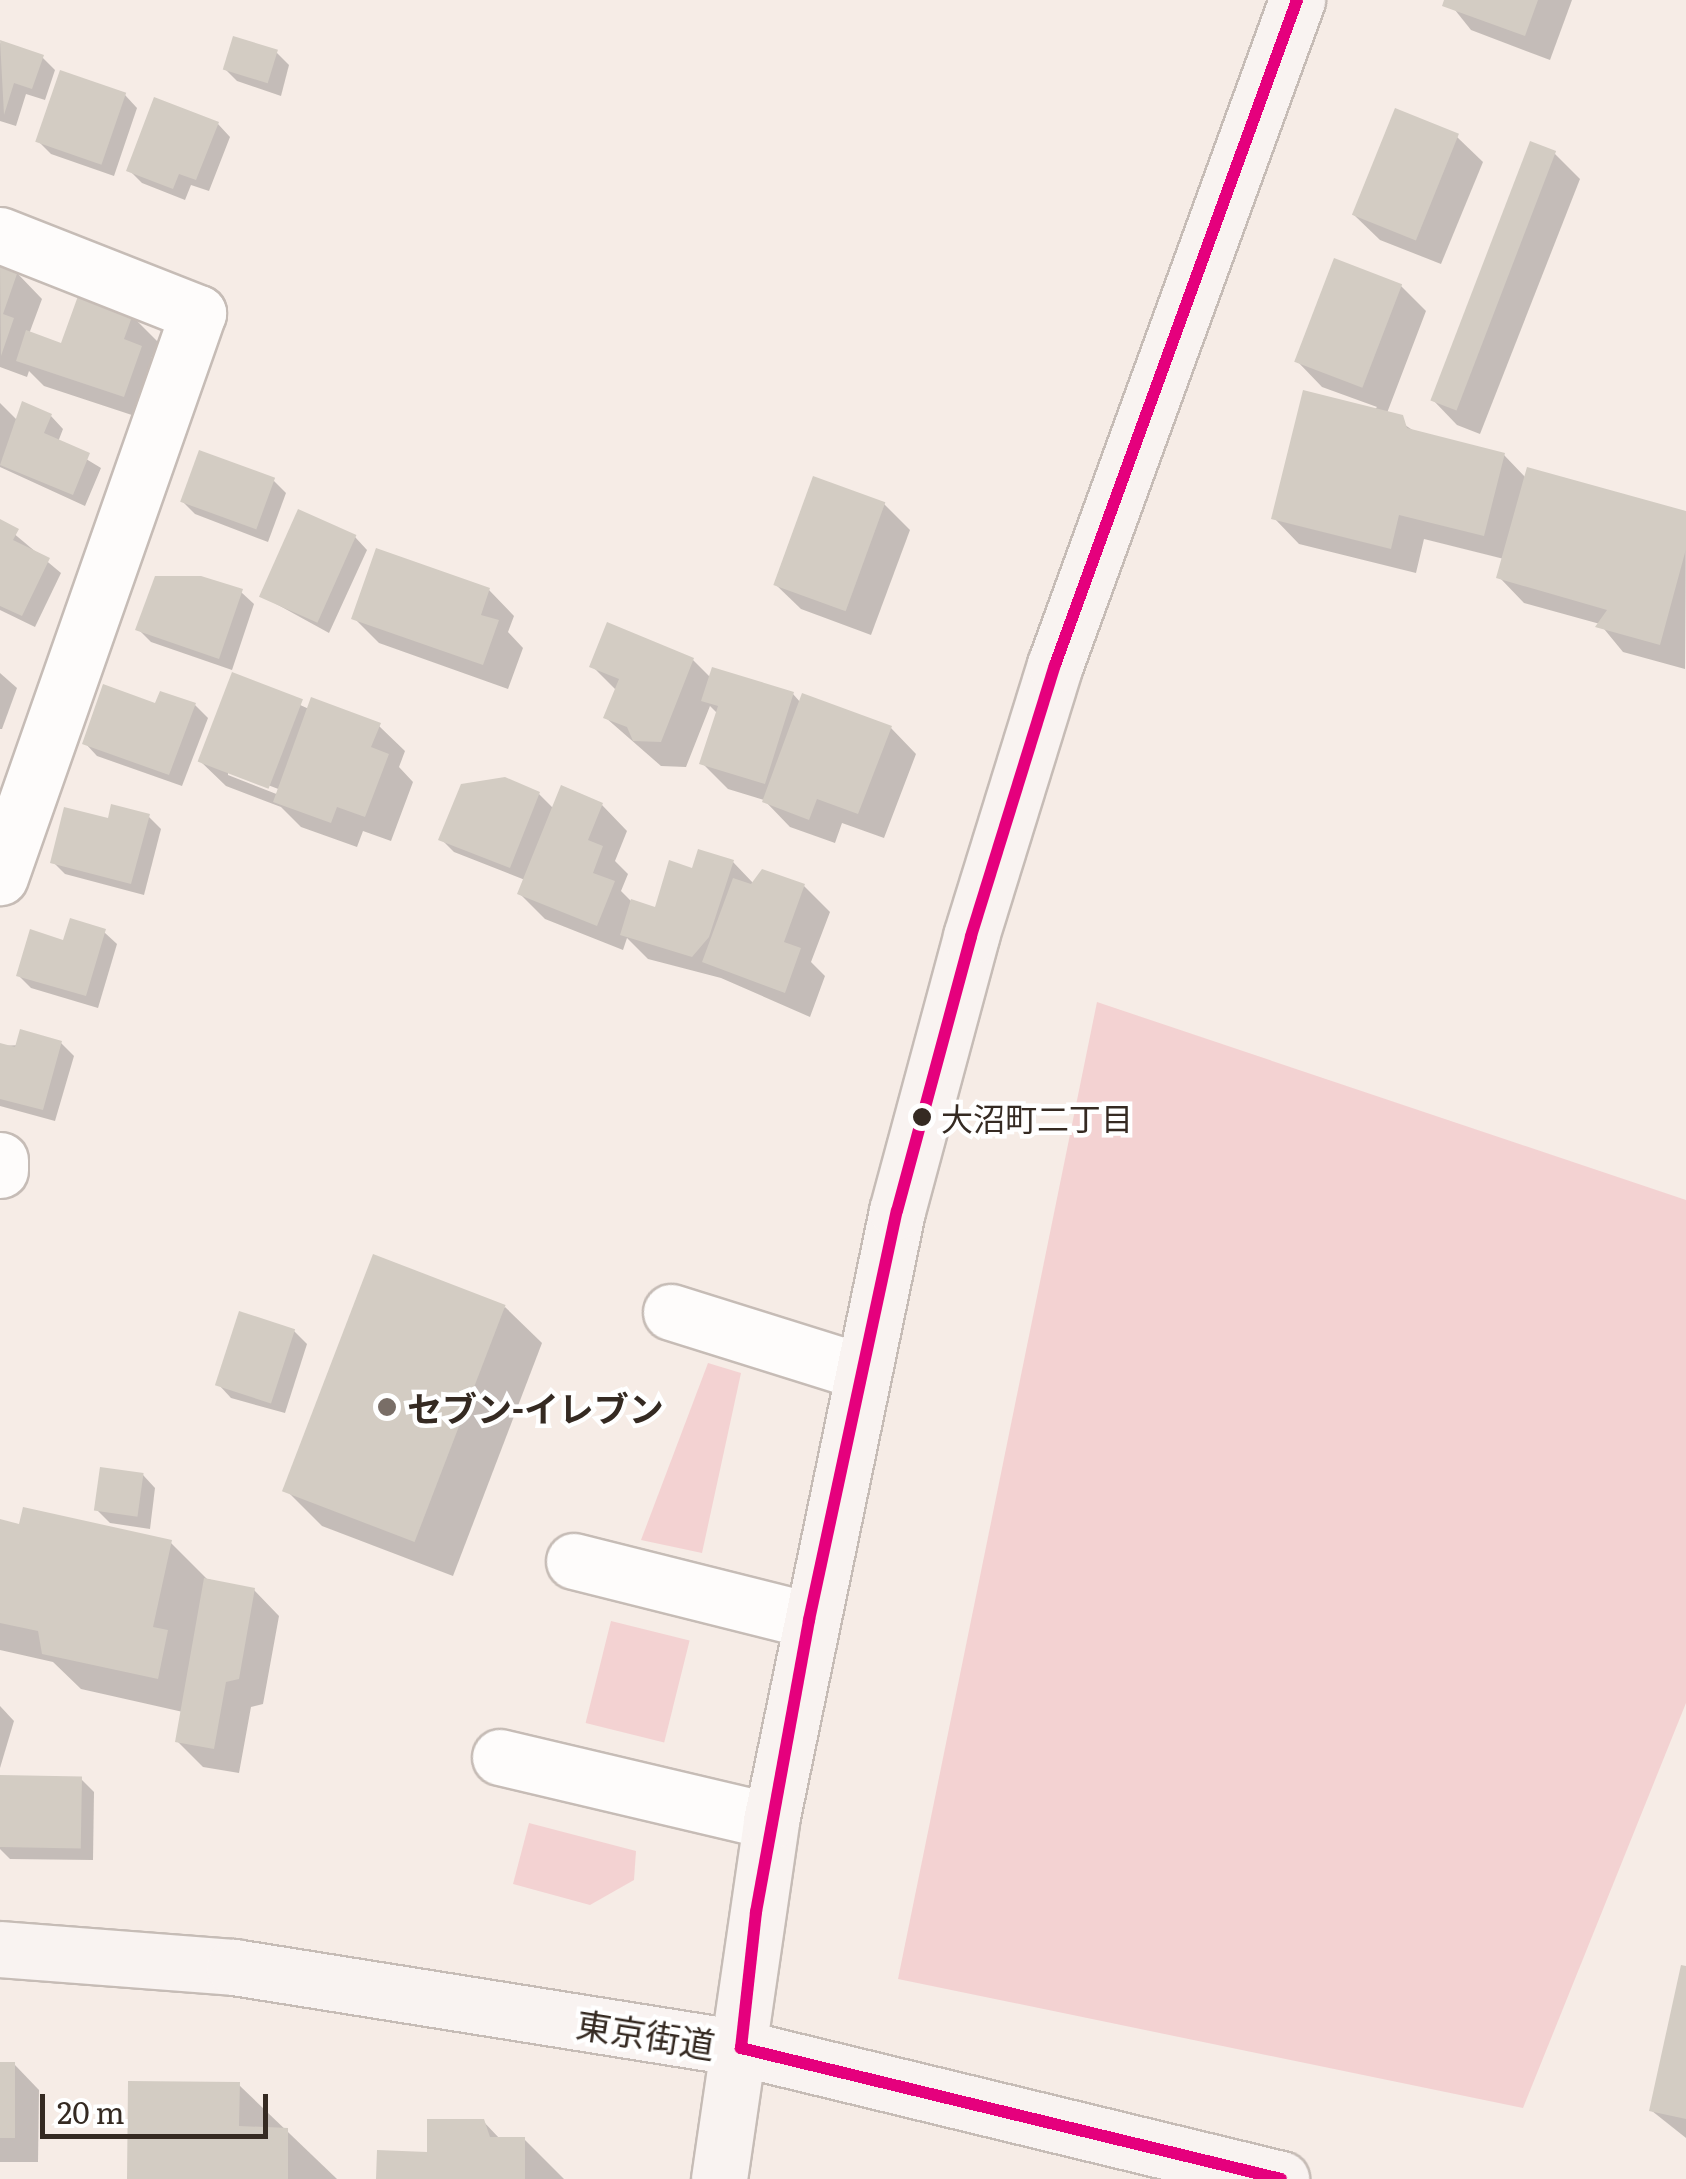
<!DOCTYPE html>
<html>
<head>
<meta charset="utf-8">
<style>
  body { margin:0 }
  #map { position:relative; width:1686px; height:2179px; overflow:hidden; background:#f6ece6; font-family:Literata,"Noto Sans JP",serif }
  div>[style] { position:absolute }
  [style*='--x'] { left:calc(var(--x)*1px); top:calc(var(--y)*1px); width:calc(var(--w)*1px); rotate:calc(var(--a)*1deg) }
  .green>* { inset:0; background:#f3d2d2; transform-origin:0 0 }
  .shadow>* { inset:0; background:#0003 }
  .building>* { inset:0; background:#d3ccc3; transform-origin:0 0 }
  .roads { filter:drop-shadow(2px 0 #c6bcb6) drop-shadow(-2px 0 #c6bcb6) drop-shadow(0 2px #c6bcb6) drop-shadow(0 -2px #c6bcb6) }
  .minor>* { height:55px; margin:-27.5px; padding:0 27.5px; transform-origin:27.5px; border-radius:27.5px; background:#fefcfb }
  .major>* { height:55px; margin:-27.5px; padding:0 27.5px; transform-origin:27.5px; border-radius:27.5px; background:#f9f3f1 }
  .bus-1>* { height:12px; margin:-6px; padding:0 6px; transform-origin:6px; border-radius:6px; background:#e5007d }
  .dots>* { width:28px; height:28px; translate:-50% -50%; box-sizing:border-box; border:5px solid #fff; border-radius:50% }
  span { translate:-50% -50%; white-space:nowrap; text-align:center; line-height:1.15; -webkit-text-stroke:9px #fff; paint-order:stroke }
  .bus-label { font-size:32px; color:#352a22 }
  .left { translate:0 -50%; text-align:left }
  .poi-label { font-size:35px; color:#352a22; font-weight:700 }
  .street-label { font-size:35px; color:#352a22 }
  .scale { position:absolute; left:40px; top:2094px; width:228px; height:45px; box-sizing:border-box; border:5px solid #352a22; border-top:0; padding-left:12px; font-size:30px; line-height:35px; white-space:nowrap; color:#352a22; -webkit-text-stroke:8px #fff; paint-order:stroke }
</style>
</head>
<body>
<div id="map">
  <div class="green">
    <div style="clip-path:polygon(1097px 1002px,1686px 1200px,1686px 1703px,1523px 2108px,898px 1979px)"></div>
    <div style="clip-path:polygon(708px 1363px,741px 1373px,702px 1553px,641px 1540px)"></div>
    <div style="left:611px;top:1621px;width:81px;height:105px;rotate:14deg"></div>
    <div style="clip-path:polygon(529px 1823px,636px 1851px,634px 1880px,590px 1905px,513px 1884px)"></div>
  </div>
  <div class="shadow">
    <div style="clip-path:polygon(1447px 0,1572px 0,1550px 60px,1471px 30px)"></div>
    <div style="clip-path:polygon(0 43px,42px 57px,55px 70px,45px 100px,26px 94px,16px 126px,0 121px)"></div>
    <div style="clip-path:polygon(276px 52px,289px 65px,281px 96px,237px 81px,224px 68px)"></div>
    <div style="clip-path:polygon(125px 95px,137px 108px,114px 176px,51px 154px,38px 141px)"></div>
    <div style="clip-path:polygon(218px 124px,230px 137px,209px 191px,191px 185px,185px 200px,142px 183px,129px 170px)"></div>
    <div style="clip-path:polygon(1457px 137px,1483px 162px,1441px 264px,1380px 240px,1354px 215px)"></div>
    <div style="clip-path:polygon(1554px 153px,1580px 179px,1480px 434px,1457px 425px,1432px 399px)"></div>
    <div style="clip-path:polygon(0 267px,17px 273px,42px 299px,29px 334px,63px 346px,132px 316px,158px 342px,151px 359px,166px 373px,150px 421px,44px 386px,29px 371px,27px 377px,0 367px)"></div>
    <div style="clip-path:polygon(1401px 286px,1426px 311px,1387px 413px,1417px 433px,1504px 455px,1526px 478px,1686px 514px,1685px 669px,1623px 652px,1600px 624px,1524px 603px,1499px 577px,1504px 559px,1424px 539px,1416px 573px,1299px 544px,1274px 518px,1377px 407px,1322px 387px,1297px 361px)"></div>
    <div style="clip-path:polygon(0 403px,17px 420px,51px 416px,63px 429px,58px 442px,101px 468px,85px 506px,0 467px)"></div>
    <div style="clip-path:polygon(273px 480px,286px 493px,268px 542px,195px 514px,183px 502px)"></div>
    <div style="clip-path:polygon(884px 504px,910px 530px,871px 635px,801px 609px,775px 584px)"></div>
    <div style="clip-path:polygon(0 522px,61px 573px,35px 627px,0 610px)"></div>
    <div style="clip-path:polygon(355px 537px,367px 550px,329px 633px,260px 595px)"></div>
    <div style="clip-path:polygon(489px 590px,514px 616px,508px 632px,523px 648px,508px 689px,379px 643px,354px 618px)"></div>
    <div style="clip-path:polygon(241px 592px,254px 604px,232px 670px,151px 642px,138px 629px)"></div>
    <div style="clip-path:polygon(693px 660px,711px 678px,793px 694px,801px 703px,891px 728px,916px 754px,884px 838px,842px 823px,835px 843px,790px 827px,764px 800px,728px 789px,702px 763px,718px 714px,710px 706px,686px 767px,661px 766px,606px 718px,617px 691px,592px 666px)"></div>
    <div style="clip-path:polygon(0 673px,17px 688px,2px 729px,0 729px)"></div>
    <div style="clip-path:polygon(evenodd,234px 675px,309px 709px,379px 726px,405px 751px,399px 767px,413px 782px,391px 841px,363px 831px,357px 847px,301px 827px,281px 807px,226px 786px,200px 761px,234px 675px,228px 770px,281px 790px,279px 795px,228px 775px,228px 770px)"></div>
    <div style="clip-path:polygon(195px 705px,208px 718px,182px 786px,97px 756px,85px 743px)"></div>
    <div style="clip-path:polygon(539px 794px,554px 809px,602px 805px,627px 831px,615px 861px,628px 874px,621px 891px,632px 902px,657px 910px,694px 871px,733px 862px,754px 884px,804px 886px,830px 912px,811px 962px,825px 976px,810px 1017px,721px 978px,648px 959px,627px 938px,623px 950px,545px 919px,520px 894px,525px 880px,454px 852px,441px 839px)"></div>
    <div style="clip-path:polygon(149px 817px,161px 829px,144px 895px,65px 874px,53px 862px,110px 821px)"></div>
    <div style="clip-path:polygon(104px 932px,117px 944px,98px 1008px,31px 988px,19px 976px)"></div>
    <div style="clip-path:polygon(61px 1043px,74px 1056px,55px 1121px,0 1106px,0 1046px)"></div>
    <div style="clip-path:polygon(505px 1307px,542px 1343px,453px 1576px,322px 1526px,286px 1490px)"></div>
    <div style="clip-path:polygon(294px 1331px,307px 1344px,285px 1413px,231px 1398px,219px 1385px)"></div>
    <div style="clip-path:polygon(143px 1475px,155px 1488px,150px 1529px,110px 1523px,97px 1510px)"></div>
    <div style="clip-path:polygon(0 1522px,170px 1542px,207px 1579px,254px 1590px,279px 1616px,263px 1704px,251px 1707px,239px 1773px,203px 1767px,177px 1741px,183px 1712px,81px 1689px,53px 1662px,0 1650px)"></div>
    <div style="clip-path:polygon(0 1706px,14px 1721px,0 1768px)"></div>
    <div style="clip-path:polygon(0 1778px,81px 1779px,94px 1792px,93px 1860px,10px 1859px,0 1849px)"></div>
    <div style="clip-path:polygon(1686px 1968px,1686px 2138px,1652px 2111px)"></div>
    <div style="clip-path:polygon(0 2064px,14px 2064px,39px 2090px,38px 2162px,0 2162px)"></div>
    <div style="clip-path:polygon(239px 2085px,337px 2179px,130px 2179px)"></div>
    <div style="clip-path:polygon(483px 2121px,500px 2139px,524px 2139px,564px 2179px,378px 2179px)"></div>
  </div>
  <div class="building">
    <div style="clip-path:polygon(1444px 0,1538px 0,1525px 36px,1442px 6px)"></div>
    <div style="left:233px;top:36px;width:47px;height:35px;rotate:17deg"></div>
    <div style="clip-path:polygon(0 40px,44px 55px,32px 89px,14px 83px,4px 115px)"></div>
    <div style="left:60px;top:70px;width:70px;height:76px;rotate:19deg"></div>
    <div style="clip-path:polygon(154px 97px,219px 122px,196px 180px,179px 174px,173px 189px,126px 171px)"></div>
    <div style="left:1395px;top:108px;width:69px;height:115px;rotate:22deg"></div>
    <div style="left:1530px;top:141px;width:28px;height:278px;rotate:21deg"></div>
    <div style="left:1334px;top:258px;width:73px;height:111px;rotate:21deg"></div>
    <div style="clip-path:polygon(0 265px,18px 271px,3px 314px,14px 318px,1px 356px)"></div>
    <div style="clip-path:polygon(78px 296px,133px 314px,124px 339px,142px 346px,124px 397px,16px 361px,26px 330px,61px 343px)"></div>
    <div style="clip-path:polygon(1303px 390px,1403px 415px,1407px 428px,1505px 453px,1484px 536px,1399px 515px,1391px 549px,1271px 519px)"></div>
    <div style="clip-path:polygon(22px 401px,52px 414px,44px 433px,90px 453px,73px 495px,0 465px)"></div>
    <div style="left:199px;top:450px;width:81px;height:55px;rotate:20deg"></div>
    <div style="clip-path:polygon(1527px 467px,1686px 511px,1686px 549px,1660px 645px,1595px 627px,1607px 610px,1496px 578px)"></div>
    <div style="left:813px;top:476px;width:77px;height:116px;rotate:20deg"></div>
    <div style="left:298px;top:509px;width:64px;height:96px;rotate:24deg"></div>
    <div style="clip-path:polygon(0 519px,19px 529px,13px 540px,50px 558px,22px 616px,0 606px)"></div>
    <div style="clip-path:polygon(376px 548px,490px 588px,481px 615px,499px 620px,483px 665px,351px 619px)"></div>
    <div style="clip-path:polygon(155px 576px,201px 576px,243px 589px,219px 659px,135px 630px)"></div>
    <div style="clip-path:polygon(607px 622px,694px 658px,661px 742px,633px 741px,627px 727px,603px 718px,619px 679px,589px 667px)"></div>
    <div style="clip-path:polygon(712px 667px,794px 692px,765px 784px,699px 764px,718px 706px,701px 701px)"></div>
    <div style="left:232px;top:672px;width:76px;height:96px;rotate:21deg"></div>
    <div style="clip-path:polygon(103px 684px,155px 703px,160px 691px,196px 703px,169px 775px,82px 744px)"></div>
    <div style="clip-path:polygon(802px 693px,892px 726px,858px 814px,817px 799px,809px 820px,762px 802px)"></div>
    <div style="clip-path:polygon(311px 697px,381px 723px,371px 747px,389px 754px,365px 817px,337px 807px,331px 823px,273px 802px)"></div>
    <div style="clip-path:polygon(505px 777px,540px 792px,510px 868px,438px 840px,461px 784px)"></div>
    <div style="clip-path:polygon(561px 785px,603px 803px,588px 840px,603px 846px,593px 873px,615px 881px,597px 926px,517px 894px)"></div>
    <div style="clip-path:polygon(111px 804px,150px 814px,131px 884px,50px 863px,64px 807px,108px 818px)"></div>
    <div style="clip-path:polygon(698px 849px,734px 860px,709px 937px,692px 957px,620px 935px,631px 899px,655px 907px,669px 860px,692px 868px)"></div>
    <div style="clip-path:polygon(762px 869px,805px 884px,784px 942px,801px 948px,785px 993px,702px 962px,733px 878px,751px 884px)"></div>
    <div style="clip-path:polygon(70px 918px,106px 929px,86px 996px,16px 976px,30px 929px,63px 940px)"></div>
    <div style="clip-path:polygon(20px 1029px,62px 1041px,43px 1110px,0 1099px,0 1043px,15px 1047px)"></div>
    <div style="left:373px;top:1254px;width:142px;height:254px;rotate:21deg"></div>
    <div style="left:239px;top:1311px;width:59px;height:78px;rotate:18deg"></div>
    <div style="left:100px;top:1467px;width:44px;height:44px;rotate:8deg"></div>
    <div style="clip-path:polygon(23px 1507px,172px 1540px,153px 1627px,168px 1630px,158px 1679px,42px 1654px,38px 1631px,0 1623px,0 1519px,19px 1524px)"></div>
    <div style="clip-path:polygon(204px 1578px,255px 1588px,239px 1679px,226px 1682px,214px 1749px,175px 1742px)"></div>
    <div style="left:0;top:1775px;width:82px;height:72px;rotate:1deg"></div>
    <div style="clip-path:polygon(1681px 1965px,1686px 1966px,1686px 2119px,1649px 2111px)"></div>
    <div style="left:0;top:2062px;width:15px;height:76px"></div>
    <div style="clip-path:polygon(128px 2081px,240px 2082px,239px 2126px,288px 2128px,288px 2179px,127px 2179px)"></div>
    <div style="clip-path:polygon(427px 2119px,484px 2119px,490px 2137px,525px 2137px,525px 2179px,376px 2179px,377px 2150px,427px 2152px)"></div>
  </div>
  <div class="roads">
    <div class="minor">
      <div style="--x:0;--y:235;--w:213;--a:21.5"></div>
      <div style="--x:198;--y:313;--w:598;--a:109.34"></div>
      <div style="--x:0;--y:1160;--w:10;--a:90"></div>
      <div style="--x:671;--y:1312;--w:201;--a:17.4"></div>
      <div style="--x:574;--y:1561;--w:242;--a:14.1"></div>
      <div style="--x:500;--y:1757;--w:278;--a:13.3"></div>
    </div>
    <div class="major">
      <div style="--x:0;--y:1949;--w:235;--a:4.4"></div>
      <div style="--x:234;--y:1967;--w:513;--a:9.08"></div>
      <div style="--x:741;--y:2048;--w:556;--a:13.64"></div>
      <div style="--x:719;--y:2179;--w:362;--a:-81.7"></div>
      <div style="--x:771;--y:1821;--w:623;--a:-78.33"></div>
      <div style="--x:897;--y:1211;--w:285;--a:-74.9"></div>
      <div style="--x:971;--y:936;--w:284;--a:-72.8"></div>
      <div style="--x:1055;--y:665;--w:708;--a:-70"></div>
    </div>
  </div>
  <div class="bus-1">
    <div style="--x:1281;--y:2179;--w:556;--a:-166.36"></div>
    <div style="--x:741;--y:2048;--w:137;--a:-83.7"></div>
    <div style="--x:756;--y:1912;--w:297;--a:-79.7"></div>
    <div style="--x:809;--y:1620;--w:418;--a:-77.9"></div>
    <div style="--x:897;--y:1211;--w:285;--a:-74.9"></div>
    <div style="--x:971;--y:936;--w:284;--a:-72.8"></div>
    <div style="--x:1055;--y:665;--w:708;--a:-70"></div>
  </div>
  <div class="dots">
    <div style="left:922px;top:1117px;background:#352a22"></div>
    <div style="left:387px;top:1407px;background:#796e67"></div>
  </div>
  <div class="bus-label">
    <span class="left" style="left:941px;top:1117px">大沼町二丁目</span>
  </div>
  <div class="poi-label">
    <span class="left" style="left:407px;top:1407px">セブン-イレブン</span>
  </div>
  <div class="street-label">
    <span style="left:646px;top:2033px;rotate:9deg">東京街道</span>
  </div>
  <div class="scale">20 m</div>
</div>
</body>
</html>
